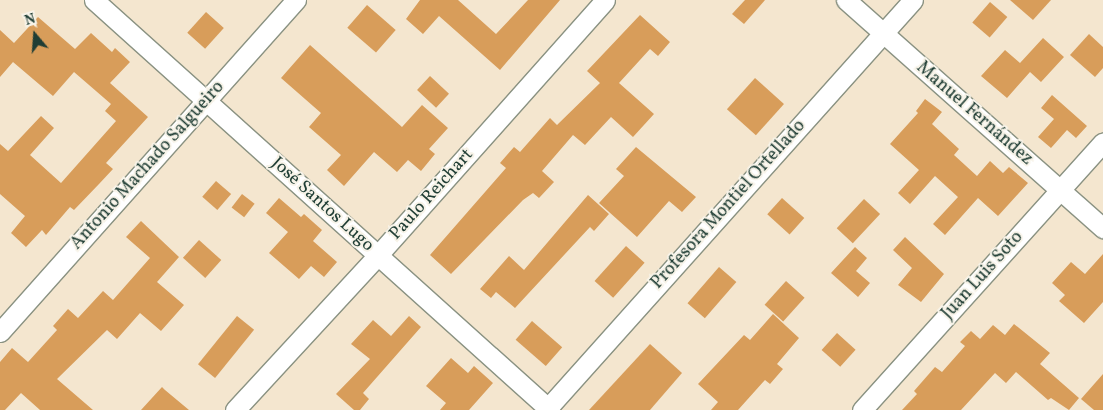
<!DOCTYPE html>
<html>
<head>
<meta charset="utf-8">
<style>
  body { margin:0 }
  #map { position:relative; width:1103px; height:410px; overflow:hidden; background:#f4e6cf; font-family:Vollkorn,serif }
  div>[style] { position:absolute }
  [style*='--x'] { left:calc(var(--x)*1px); top:calc(var(--y)*1px); width:calc(var(--w)*1px); rotate:calc(var(--a)*1deg) }
  .building>* { inset:0; background:#d89d5a; transform-origin:0 0 }
  .roads { filter:drop-shadow(1px 0 #8a9282) drop-shadow(-1px 0 #8a9282) drop-shadow(0 1px #8a9282) drop-shadow(0 -1px #8a9282) }
  .minor>* { height:19px; margin:-9.5px; padding:0 9.5px; transform-origin:9.5px; border-radius:9.5px; background:#fff }
  span { translate:-50% -50%; white-space:nowrap; text-align:center; line-height:1.15; -webkit-text-stroke:4px #f7f3e8; paint-order:stroke }
  .street-label { font-size:18px; color:#1f3d34 }
  .north { position:absolute; left:10px; top:10px; width:50px; height:50px; -webkit-text-stroke:4px #f7f3e8; paint-order:stroke; rotate:342deg; font-size:14px; font-weight:700; line-height:20px; text-align:center; color:#1f3d34 }
  .north::after { content:''; display:block; margin:auto; width:18px; height:22px; background:#1f3d34; clip-path:polygon(50% 0,100% 100%,50% 72%,0 100%) }
</style>
</head>
<body>
<div id="map">
  <div class="building">
    <div style="clip-path:polygon(420px 0,458px 0,496px 34px,528px 0,560px 0,500px 70px,439px 16px,423px 34px,406px 19px)"></div>
    <div style="clip-path:polygon(745px 0,765px 0,744px 24px,732px 14px)"></div>
    <div style="clip-path:polygon(1010px 0,1051px 0,1033px 20px)"></div>
    <div style="left:990px;top:2px;width:23px;height:27px;rotate:41deg"></div>
    <div style="left:367px;top:5px;width:38px;height:30px;rotate:41deg"></div>
    <div style="left:206px;top:12px;width:24px;height:28px;rotate:42deg"></div>
    <div style="clip-path:polygon(640px 15px,670px 42px,658px 56px,650px 49px,619px 83px,654px 114px,633px 137px,611px 117px,585px 145px,573px 135px,542px 171px,554px 182px,539px 198px,533px 193px,523px 200px,451px 274px,430px 255px,506px 168px,500px 163px,514px 147px,520px 152px,550px 118px,557px 125px,600px 83px,587px 71px)"></div>
    <div style="clip-path:polygon(38px 17px,75px 49px,91px 33px,112px 52px,115px 48px,130px 62px,110px 83px,148px 117px,106px 163px,113px 169px,99px 184px,74px 210px,70px 207px,46px 235px,42px 230px,26px 247px,11px 233px,25px 216px,0 194px,0 144px,8px 151px,41px 116px,54px 128px,30px 155px,61px 183px,116px 121px,105px 111px,111px 104px,74px 72px,53px 96px,13px 62px,0 77px,0 30px,14px 43px)"></div>
    <div style="clip-path:polygon(1089px 34px,1103px 47px,1103px 68px,1095px 77px,1070px 55px)"></div>
    <div style="clip-path:polygon(1043px 38px,1064px 57px,1041px 82px,1030px 72px,1007px 98px,981px 76px,1005px 50px,1020px 63px)"></div>
    <div style="clip-path:polygon(310px 45px,402px 127px,422px 105px,448px 128px,429px 149px,435px 154px,421px 171px,408px 160px,397px 172px,374px 152px,344px 186px,327px 170px,341px 155px,309px 127px,321px 113px,281px 78px)"></div>
    <div style="left:430px;top:76px;width:26px;height:19px;rotate:43deg"></div>
    <div style="left:755px;top:78px;width:39px;height:42px;rotate:42deg"></div>
    <div style="clip-path:polygon(1052px 95px,1087px 126px,1076px 138px,1067px 130px,1051px 148px,1038px 137px,1054px 119px,1041px 108px)"></div>
    <div style="clip-path:polygon(925px 99px,942px 112px,932px 124px,959px 149px,954px 155px,977px 176px,990px 161px,1003px 173px,1009px 167px,1028px 183px,998px 216px,978px 198px,945px 235px,933px 224px,958px 197px,935px 176px,910px 204px,898px 193px,919px 170px,890px 144px,918px 113px,916px 111px)"></div>
    <div style="clip-path:polygon(636px 147px,696px 197px,682px 212px,669px 201px,637px 237px,599px 203px,624px 176px,616px 169px)"></div>
    <div style="left:216px;top:181px;width:20px;height:21px;rotate:41deg"></div>
    <div style="left:242px;top:194px;width:16px;height:17px;rotate:38deg"></div>
    <div style="clip-path:polygon(588px 195px,609px 214px,594px 231px,590px 227px,515px 308px,496px 292px,491px 298px,480px 289px,509px 256px,524px 270px)"></div>
    <div style="clip-path:polygon(279px 198px,301px 217px,304px 214px,322px 230px,313px 241px,337px 262px,324px 277px,311px 266px,299px 279px,269px 253px,288px 232px,266px 213px)"></div>
    <div style="left:782px;top:198px;width:30px;height:22px;rotate:42deg"></div>
    <div style="left:864px;top:199px;width:22px;height:40px;rotate:43deg"></div>
    <div style="clip-path:polygon(141px 221px,179px 257px,157px 282px,184px 305px,161px 331px,140px 313px,117px 339px,107px 330px,57px 379px,93px 410px,40px 410px,21px 393px,5px 410px,0 410px,0 362px,12px 348px,28px 362px,57px 330px,53px 326px,68px 309px,78px 318px,103px 291px,113px 300px,150px 258px,126px 237px)"></div>
    <div style="clip-path:polygon(905px 237px,944px 274px,921px 302px,898px 285px,912px 268px,893px 250px)"></div>
    <div style="left:199px;top:240px;width:30px;height:24px;rotate:42deg"></div>
    <div style="left:626px;top:246px;width:25px;height:47px;rotate:42deg"></div>
    <div style="clip-path:polygon(855px 247px,867px 258px,856px 271px,870px 283px,858px 297px,831px 273px)"></div>
    <div style="clip-path:polygon(1103px 254px,1103px 302px,1084px 323px,1059px 301px,1065px 295px,1052px 283px,1071px 262px,1085px 274px)"></div>
    <div style="left:719px;top:267px;width:23px;height:48px;rotate:41deg"></div>
    <div style="left:786px;top:281px;width:25px;height:32px;rotate:42deg"></div>
    <div style="clip-path:polygon(773px 314px,799px 338px,777px 364px,783px 369px,770px 384px,765px 380px,738px 410px,711px 410px,718px 402px,698px 384px,744px 335px,750px 340px)"></div>
    <div style="left:237px;top:316px;width:22px;height:62px;rotate:39deg"></div>
    <div style="clip-path:polygon(409px 316px,421px 327px,363px 393px,369px 399px,360px 410px,354px 410px,336px 394px,370px 359px,351px 344px,373px 320px,391px 336px)"></div>
    <div style="left:532px;top:321px;width:40px;height:25px;rotate:41deg"></div>
    <div style="clip-path:polygon(1014px 324px,1050px 353px,1040px 364px,1079px 398px,1069px 410px,1051px 398px,1048px 400px,1016px 372px,1006px 383px,995px 373px,961px 410px,902px 410px,917px 394px,914px 391px,935px 367px,942px 372px,965px 346px,960px 342px,971px 331px,980px 339px,993px 325px,1005px 335px)"></div>
    <div style="left:837px;top:333px;width:25px;height:23px;rotate:42deg"></div>
    <div style="clip-path:polygon(650px 344px,682px 373px,650px 410px,589px 410px)"></div>
    <div style="clip-path:polygon(451px 358px,468px 373px,474px 366px,493px 383px,469px 410px,440px 410px,446px 403px,426px 386px)"></div>
    <div style="clip-path:polygon(1103px 374px,1103px 410px,1094px 410px,1081px 399px)"></div>
    <div style="clip-path:polygon(162px 387px,165px 390px,189px 410px,141px 410px)"></div>
  </div>
  <div class="roads">
    <div class="minor">
      <div style="--x:94;--y:0;--w:613;--a:41.96"></div>
      <div style="--x:846;--y:0;--w:344;--a:41.6"></div>
      <div style="--x:0;--y:332;--w:445;--a:-48.3"></div>
      <div style="--x:235;--y:410;--w:211;--a:-47.3"></div>
      <div style="--x:378;--y:255;--w:341;--a:-48.3"></div>
      <div style="--x:546;--y:410;--w:550;--a:-48.17"></div>
      <div style="--x:862;--y:410;--w:360;--a:-48"></div>
    </div>
  </div>
  <div class="street-label">
    <span style="left:974px;top:114px;rotate:41deg">Manuel Fernández</span>
    <span style="left:148px;top:166px;rotate:-48deg">Antonio Machado Salgueiro</span>
    <span style="left:432px;top:195px;rotate:-48deg">Paulo Reichart</span>
    <span style="left:322px;top:205px;rotate:42deg">José Santos Lugo</span>
    <span style="left:729px;top:205px;rotate:-48deg">Profesora Montiel Ortellado</span>
    <span style="left:983px;top:276px;rotate:-48deg">Juan Luis Soto</span>
  </div>
  <div class="north">N</div>
</div>
</body>
</html>
